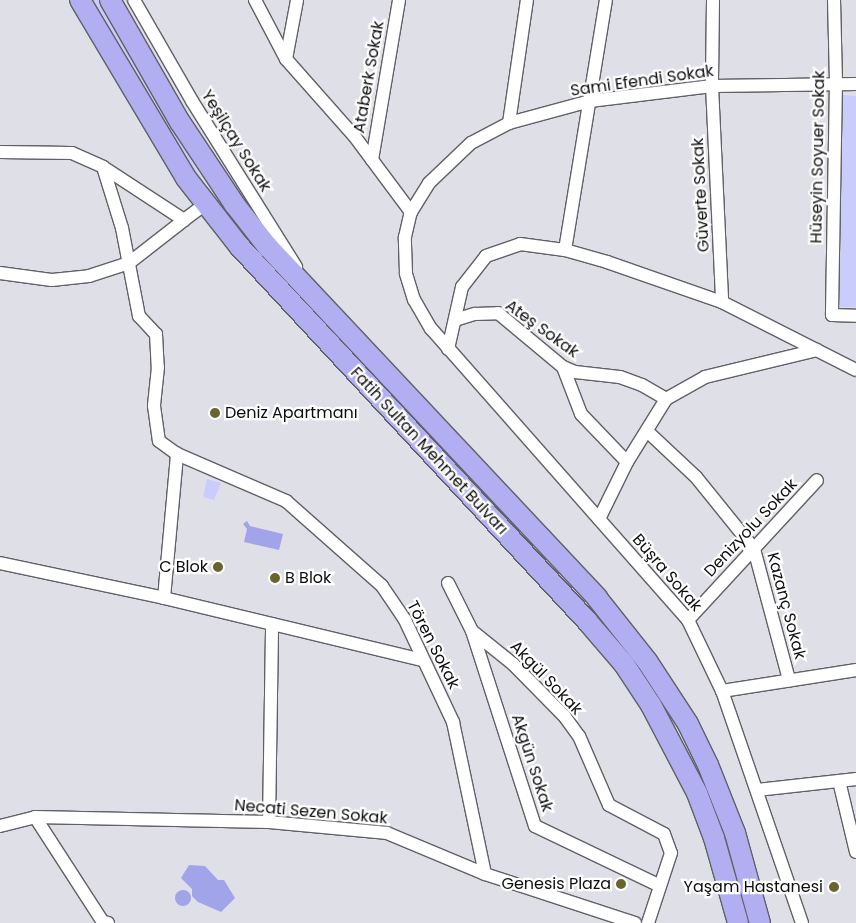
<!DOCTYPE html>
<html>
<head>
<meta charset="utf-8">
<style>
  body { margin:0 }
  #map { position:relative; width:856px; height:923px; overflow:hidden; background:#dfe0e7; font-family:Poppins,sans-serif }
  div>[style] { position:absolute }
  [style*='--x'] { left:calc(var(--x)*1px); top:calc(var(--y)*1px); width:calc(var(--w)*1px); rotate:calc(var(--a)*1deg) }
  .green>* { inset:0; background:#cacdfb }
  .water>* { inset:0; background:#a1a4e8 }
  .round { border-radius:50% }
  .roads { filter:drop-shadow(1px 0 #606066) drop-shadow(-1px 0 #606066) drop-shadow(0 1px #606066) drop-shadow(0 -1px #606066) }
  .street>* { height:12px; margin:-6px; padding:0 6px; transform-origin:6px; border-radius:6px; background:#fff }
  .primary>* { height:20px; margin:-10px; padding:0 10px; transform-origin:10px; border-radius:10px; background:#b1aff1 }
  .dots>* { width:14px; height:14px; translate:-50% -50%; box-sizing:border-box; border:2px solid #fff; border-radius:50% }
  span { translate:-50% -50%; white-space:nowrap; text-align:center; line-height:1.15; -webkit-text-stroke:4.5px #fff; paint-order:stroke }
  .street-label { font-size:16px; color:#0d0d0f }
  .poi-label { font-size:16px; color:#0d0d0f }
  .left { translate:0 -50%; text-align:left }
  .right { translate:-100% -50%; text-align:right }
</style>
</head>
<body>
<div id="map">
  <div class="green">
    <div style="clip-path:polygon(92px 0,99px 0,206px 186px,177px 148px)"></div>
    <div style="clip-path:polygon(843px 95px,856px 96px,856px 307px,837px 307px)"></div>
    <div style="clip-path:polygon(207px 479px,221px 483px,214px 500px,203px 497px)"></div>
  </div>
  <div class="water">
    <div style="clip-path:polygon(247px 521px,250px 526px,283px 534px,279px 550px,244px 542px,247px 529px,243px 524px)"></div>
    <div style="clip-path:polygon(189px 865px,205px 866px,218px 880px,224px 880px,235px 898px,221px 912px,198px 902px,192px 896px,192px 889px,181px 878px)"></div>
    <div class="round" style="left:175px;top:890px;width:16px;height:16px"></div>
  </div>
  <div class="roads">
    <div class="street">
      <div style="--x:134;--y:0;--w:116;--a:60.1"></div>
      <div style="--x:192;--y:101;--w:196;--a:57.9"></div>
      <div style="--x:255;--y:0;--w:67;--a:62.3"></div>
      <div style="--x:286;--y:59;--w:104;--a:48.5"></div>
      <div style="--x:355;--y:137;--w:94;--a:53.3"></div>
      <div style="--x:713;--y:0;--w:86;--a:90.7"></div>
      <div style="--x:712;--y:86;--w:216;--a:87.3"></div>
      <div style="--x:834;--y:0;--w:82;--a:88.6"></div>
      <div style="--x:836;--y:82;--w:233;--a:91"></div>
      <div style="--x:832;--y:315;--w:24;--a:2"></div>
      <div style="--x:286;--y:59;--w:60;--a:-79.4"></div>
      <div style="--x:509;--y:123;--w:124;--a:-81.7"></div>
      <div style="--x:0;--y:152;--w:72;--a:0.8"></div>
      <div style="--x:72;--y:153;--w:34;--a:24"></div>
      <div style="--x:103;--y:167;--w:64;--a:72.7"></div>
      <div style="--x:122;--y:228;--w:90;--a:79.1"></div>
      <div style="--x:139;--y:316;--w:25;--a:47"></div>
      <div style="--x:156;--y:334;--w:33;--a:87"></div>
      <div style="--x:158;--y:367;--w:39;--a:96"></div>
      <div style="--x:154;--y:406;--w:35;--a:82"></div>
      <div style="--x:159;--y:441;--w:22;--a:36"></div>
      <div style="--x:177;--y:454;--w:119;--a:23.3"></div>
      <div style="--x:286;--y:501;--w:128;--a:41.5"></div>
      <div style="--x:382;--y:586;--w:41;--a:55.9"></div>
      <div style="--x:405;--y:620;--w:113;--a:64.8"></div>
      <div style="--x:453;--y:722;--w:155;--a:78.1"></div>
      <div style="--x:372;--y:160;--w:162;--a:-80.4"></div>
      <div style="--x:103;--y:167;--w:97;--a:33.2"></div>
      <div style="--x:184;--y:220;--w:26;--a:-37"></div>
      <div style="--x:565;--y:250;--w:253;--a:-80.7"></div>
      <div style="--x:0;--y:273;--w:52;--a:7.7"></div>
      <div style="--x:52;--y:280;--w:37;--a:-6"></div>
      <div style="--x:89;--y:276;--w:42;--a:-18"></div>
      <div style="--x:129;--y:263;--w:70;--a:-38"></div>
      <div style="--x:455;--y:320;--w:21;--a:-17"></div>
      <div style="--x:475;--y:314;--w:23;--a:-2"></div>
      <div style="--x:498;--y:313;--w:85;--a:39.7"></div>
      <div style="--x:563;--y:367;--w:13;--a:23"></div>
      <div style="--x:575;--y:372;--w:45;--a:6.3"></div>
      <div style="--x:620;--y:377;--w:23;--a:20"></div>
      <div style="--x:642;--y:385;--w:28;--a:30"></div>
      <div style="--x:448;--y:349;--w:64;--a:-77.3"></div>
      <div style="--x:462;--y:287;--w:39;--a:-52"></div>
      <div style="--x:486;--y:256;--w:36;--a:-19"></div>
      <div style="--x:520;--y:244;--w:45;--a:7.6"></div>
      <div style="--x:565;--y:250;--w:44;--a:15.9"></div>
      <div style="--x:607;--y:262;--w:122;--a:19.2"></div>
      <div style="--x:722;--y:302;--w:150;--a:26.9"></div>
      <div style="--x:563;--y:367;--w:50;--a:69"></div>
      <div style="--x:581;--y:414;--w:66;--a:46.2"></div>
      <div style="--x:648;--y:432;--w:66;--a:43.2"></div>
      <div style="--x:696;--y:477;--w:92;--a:51.1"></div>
      <div style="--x:754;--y:549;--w:136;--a:75"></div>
      <div style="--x:599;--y:519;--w:64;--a:-63.8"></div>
      <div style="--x:627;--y:462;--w:74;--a:-58.2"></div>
      <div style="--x:666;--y:399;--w:45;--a:-29.4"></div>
      <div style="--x:705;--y:377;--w:115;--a:-13.6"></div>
      <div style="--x:0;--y:563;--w:168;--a:12"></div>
      <div style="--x:164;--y:598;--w:266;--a:13.5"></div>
      <div style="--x:448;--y:583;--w:54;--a:63.4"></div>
      <div style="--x:472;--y:631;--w:205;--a:72.1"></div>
      <div style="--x:535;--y:826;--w:136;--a:25.6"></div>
      <div style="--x:164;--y:598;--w:145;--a:-84.8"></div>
      <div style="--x:688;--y:620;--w:190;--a:-47.3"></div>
      <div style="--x:472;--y:631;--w:53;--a:38.8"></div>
      <div style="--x:513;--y:664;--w:74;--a:45.5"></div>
      <div style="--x:565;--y:717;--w:24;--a:54"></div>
      <div style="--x:579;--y:736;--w:75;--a:66.5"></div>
      <div style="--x:609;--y:805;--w:62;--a:27.8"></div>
      <div style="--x:664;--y:834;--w:20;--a:70"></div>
      <div style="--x:671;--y:853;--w:74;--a:108.2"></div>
      <div style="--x:722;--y:691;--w:136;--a:-8.9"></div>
      <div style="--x:839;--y:781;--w:73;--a:76.5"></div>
      <div style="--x:757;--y:790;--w:100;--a:-6.3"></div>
      <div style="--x:35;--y:817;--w:125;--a:57.1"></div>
      <div style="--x:103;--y:922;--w:5;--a:11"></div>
      <div style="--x:269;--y:822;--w:198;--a:-89.1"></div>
      <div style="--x:0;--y:826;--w:36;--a:-14"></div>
      <div style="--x:35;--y:817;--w:234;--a:1.2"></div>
      <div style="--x:269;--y:822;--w:119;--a:5.3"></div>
      <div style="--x:387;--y:833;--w:106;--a:22.7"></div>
      <div style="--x:485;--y:874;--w:158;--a:18.1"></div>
      <div style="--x:802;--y:923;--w:245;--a:-109"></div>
      <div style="--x:722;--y:691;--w:79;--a:-115.6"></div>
      <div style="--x:688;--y:620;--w:388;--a:-131.4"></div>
      <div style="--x:431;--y:329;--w:34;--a:-120"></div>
      <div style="--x:414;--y:300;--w:28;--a:-107"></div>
      <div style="--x:406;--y:273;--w:36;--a:-92"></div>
      <div style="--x:405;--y:237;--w:26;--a:-77"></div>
      <div style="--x:411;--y:212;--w:34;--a:-58"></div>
      <div style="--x:429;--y:183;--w:58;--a:-43.6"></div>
      <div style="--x:471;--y:143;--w:43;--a:-27.8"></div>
      <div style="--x:509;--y:123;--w:84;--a:-15.2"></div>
      <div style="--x:590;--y:101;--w:123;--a:-7"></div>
      <div style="--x:712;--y:86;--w:144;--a:-0.8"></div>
    </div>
    <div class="primary">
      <div style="--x:80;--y:0;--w:207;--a:59.2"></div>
      <div style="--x:186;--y:178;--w:88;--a:52"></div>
      <div style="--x:240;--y:247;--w:510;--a:47.14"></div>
      <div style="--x:587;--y:621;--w:57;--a:49.3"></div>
      <div style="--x:624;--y:664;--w:49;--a:56.6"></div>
      <div style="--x:651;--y:705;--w:99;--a:62.4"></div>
      <div style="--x:697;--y:793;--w:48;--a:69.3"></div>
      <div style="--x:714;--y:838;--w:88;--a:74.2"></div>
      <div style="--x:110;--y:0;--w:141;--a:60.2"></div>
      <div style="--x:180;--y:122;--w:100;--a:56.5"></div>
      <div style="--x:235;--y:205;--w:52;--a:52"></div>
      <div style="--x:267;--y:246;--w:482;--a:46.8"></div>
      <div style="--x:597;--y:598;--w:80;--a:51.6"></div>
      <div style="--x:647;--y:661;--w:75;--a:56.9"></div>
      <div style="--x:688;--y:724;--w:46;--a:64"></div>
      <div style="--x:708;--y:765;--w:73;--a:68.3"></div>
      <div style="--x:735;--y:833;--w:93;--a:74.5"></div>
    </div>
  </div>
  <div class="dots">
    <div style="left:215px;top:413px;background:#69632f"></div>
    <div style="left:218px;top:567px;background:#69632f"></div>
    <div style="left:275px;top:578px;background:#69632f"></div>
    <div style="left:621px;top:884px;background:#69632f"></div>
    <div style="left:834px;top:887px;background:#69632f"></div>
  </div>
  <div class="street-label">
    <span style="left:369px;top:77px;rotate:-80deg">Ataberk Sokak</span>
    <span style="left:642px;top:81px;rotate:-8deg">Sami Efendi Sokak</span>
    <span style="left:236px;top:141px;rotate:58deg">Yeşilçay Sokak</span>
    <span style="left:818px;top:157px;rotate:-89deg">Hüseyin Soyuer Sokak</span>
    <span style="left:701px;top:195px;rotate:-93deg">Güverte Sokak</span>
    <span style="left:542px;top:329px;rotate:36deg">Ateş Sokak</span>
    <span style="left:429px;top:451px;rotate:47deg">Fatih Sultan Mehmet Bulvarı</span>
    <span style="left:751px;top:528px;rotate:-47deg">Denizyolu Sokak</span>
    <span style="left:667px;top:573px;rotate:49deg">Büşra Sokak</span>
    <span style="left:786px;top:606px;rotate:75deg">Kazanç Sokak</span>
    <span style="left:433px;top:645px;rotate:63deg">Tören Sokak</span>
    <span style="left:546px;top:678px;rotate:46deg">Akgül Sokak</span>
    <span style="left:532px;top:763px;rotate:72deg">Akgün Sokak</span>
    <span style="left:311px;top:812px;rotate:5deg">Necati Sezen Sokak</span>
  </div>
  <div class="poi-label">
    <span class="left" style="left:225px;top:413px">Deniz Apartmanı</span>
    <span class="right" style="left:208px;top:567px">C Blok</span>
    <span class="left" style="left:285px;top:578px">B Blok</span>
    <span class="right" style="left:611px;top:884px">Genesis Plaza</span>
    <span class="right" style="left:823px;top:887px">Yaşam Hastanesi</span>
  </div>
</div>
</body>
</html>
